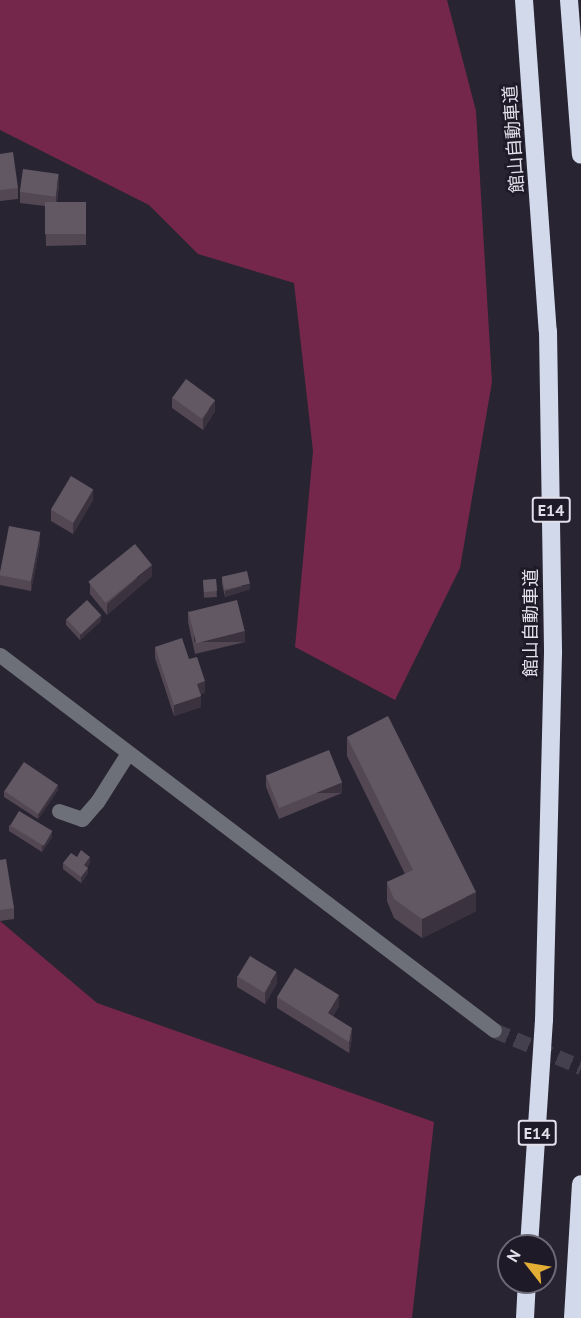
<!DOCTYPE html>
<html>
<head>
<meta charset="utf-8">
<style>
  body { margin:0 }
  #map { position:relative; width:581px; height:1318px; overflow:hidden; background:#282432; font-family:"PT Sans","Noto Sans JP",sans-serif }
  div>[style] { position:absolute }
  [style*='--x'] { left:calc(var(--x)*1px); top:calc(var(--y)*1px); width:calc(var(--w)*1px); rotate:calc(var(--a)*1deg) }
  .green>* { inset:0; background:#74274a }
  .minor-tunnel>* { height:15px; margin-top:-7.5px; transform-origin:0; background:repeating-linear-gradient(90deg,#44404e 0 15px,transparent 0 23px) }
  .minor>* { height:15px; margin:-7.5px; padding:0 7.5px; transform-origin:7.5px; border-radius:7.5px; background:#6d7078 }
  .highway>* { height:18px; margin:-9px; padding:0 9px; transform-origin:9px; border-radius:9px; background:#d1d9eb }
  .wall>* { inset:0; background:#534753; transform-origin:0 0 }
  .shaded-wall>* { inset:0; background:#3b323f; transform-origin:0 0 }
  .building>* { inset:0; background:#625864; transform-origin:0 0 }
  span { translate:-50% -50%; white-space:nowrap; text-align:center; line-height:1.15; -webkit-text-stroke:5px #1e1a28; paint-order:stroke }
  .shield-label span { padding:2px 4px; background:#1e1a28; border:2px solid; border-radius:4px; -webkit-text-stroke-width:0 }
  .shield-label { font-size:16px; color:#e2e0ea; font-weight:700 }
  .street-label { font-size:18px; color:#e2e0ea }
  .north { position:absolute; left:497px; top:1234px; width:60px; height:60px; box-sizing:border-box; background:#1e1a28; border:2px solid #6c6976; border-radius:50%; rotate:301deg; font-size:16px; font-weight:700; line-height:24px; text-align:center; color:#e2e0ea }
  .north::after { content:''; display:block; margin:auto; width:21px; height:27px; background:#e4ae35; clip-path:polygon(50% 0,100% 100%,50% 72%,0 100%) }
</style>
</head>
<body>
<div id="map">
  <div class="green">
    <div style="clip-path:polygon(0 0,447px 0,476px 111px,492px 382px,460px 568px,395px 700px,295px 647px,313px 451px,294px 283px,198px 254px,149px 205px,0 130px)"></div>
    <div style="clip-path:polygon(0 921px,97px 1003px,434px 1122px,412px 1318px,0 1318px)"></div>
  </div>
  <div class="minor-tunnel">
    <div style="--x:494;--y:1030;--w:95;--a:23"></div>
  </div>
  <div class="minor">
    <div style="--x:0;--y:655;--w:620;--a:37.2"></div>
    <div style="--x:59;--y:811;--w:24;--a:19"></div>
    <div style="--x:82;--y:819;--w:23;--a:-49"></div>
    <div style="--x:97;--y:802;--w:58;--a:-57.7"></div>
  </div>
  <div class="highway">
    <div style="--x:524;--y:0;--w:332;--a:85.9"></div>
    <div style="--x:548;--y:331;--w:322;--a:89.1"></div>
    <div style="--x:553;--y:653;--w:367;--a:91.4"></div>
    <div style="--x:544;--y:1020;--w:226;--a:93.8"></div>
    <div style="--x:569;--y:0;--w:155;--a:85.6"></div>
    <div style="--x:525;--y:1318;--w:36;--a:-87"></div>
    <div style="--x:573;--y:1318;--w:134;--a:-86.6"></div>
  </div>
  <div class="wall">
    <div style="clip-path:polygon(0 154px,18px 188px,18px 199px,0 201px)"></div>
    <div style="clip-path:polygon(59px 185px,57px 202px,86px 202px,86px 245px,46px 246px,45px 206px,20px 203px,20px 192px)"></div>
    <div style="clip-path:polygon(172px 397px,215px 411px,203px 430px,172px 408px)"></div>
    <div style="clip-path:polygon(93px 500px,73px 534px,51px 521px,51px 510px)"></div>
    <div style="clip-path:polygon(40px 543px,31px 591px,0 585px,0 573px)"></div>
    <div style="clip-path:polygon(152px 576px,107px 615px,90px 594px,90px 583px)"></div>
    <div style="clip-path:polygon(222px 578px,250px 589px,225px 597px,222px 584px)"></div>
    <div style="left:216px;top:579px;width:18px;height:13px;rotate:87deg"></div>
    <div style="clip-path:polygon(188px 611px,245px 642px,195px 654px,188px 622px)"></div>
    <div style="clip-path:polygon(66px 619px,101px 621px,80px 640px,66px 625px)"></div>
    <div style="clip-path:polygon(155px 647px,189px 659px,205px 692px,201px 694px,201px 707px,174px 716px,155px 658px)"></div>
    <div style="clip-path:polygon(347px 737px,476px 911px,422px 938px,394px 918px,387px 901px,387px 882px,405px 874px,347px 756px)"></div>
    <div style="clip-path:polygon(266px 776px,342px 793px,279px 819px,266px 787px)"></div>
    <div style="clip-path:polygon(58px 790px,38px 819px,4px 797px,4px 791px)"></div>
    <div style="clip-path:polygon(9px 825px,52px 837px,42px 852px,9px 831px)"></div>
    <div style="clip-path:polygon(77px 857px,90px 863px,87px 867px,88px 873px,81px 883px,63px 869px,63px 863px)"></div>
    <div style="clip-path:polygon(0 860px,14px 908px,14px 919px,0 921px)"></div>
    <div style="clip-path:polygon(237px 976px,277px 983px,265px 1004px,237px 987px)"></div>
    <div style="clip-path:polygon(277px 997px,339px 1006px,333px 1016px,352px 1039px,349px 1053px,277px 1008px)"></div>
  </div>
  <div class="shaded-wall">
    <div style="clip-path:polygon(59px 174px,59px 185px,56px 207px,56px 196px)"></div>
    <div style="clip-path:polygon(215px 400px,215px 411px,203px 430px,203px 419px)"></div>
    <div style="clip-path:polygon(93px 489px,93px 500px,73px 534px,73px 523px)"></div>
    <div style="clip-path:polygon(40px 532px,40px 543px,31px 591px,31px 580px)"></div>
    <div style="clip-path:polygon(152px 565px,152px 576px,107px 615px,107px 604px)"></div>
    <div style="clip-path:polygon(250px 584px,250px 589px,225px 597px,225px 591px)"></div>
    <div style="clip-path:polygon(101px 615px,101px 621px,80px 640px,80px 634px)"></div>
    <div style="left:245px;top:631px;width:11px;height:51px;rotate:90deg"></div>
    <div style="clip-path:polygon(205px 681px,205px 692px,197px 695px,197px 684px)"></div>
    <div style="clip-path:polygon(201px 696px,201px 707px,174px 716px,174px 705px)"></div>
    <div style="left:342px;top:782px;width:11px;height:68px;rotate:90deg"></div>
    <div style="clip-path:polygon(58px 785px,58px 790px,38px 819px,38px 813px)"></div>
    <div style="clip-path:polygon(52px 831px,52px 837px,42px 852px,42px 846px)"></div>
    <div style="clip-path:polygon(90px 857px,90px 863px,84px 870px,84px 865px)"></div>
    <div style="clip-path:polygon(88px 868px,88px 873px,81px 883px,81px 877px)"></div>
    <div style="clip-path:polygon(476px 892px,476px 911px,422px 938px,422px 919px)"></div>
    <div style="clip-path:polygon(277px 972px,277px 983px,265px 1004px,265px 993px)"></div>
    <div style="clip-path:polygon(339px 995px,339px 1006px,328px 1024px,328px 1013px)"></div>
    <div style="clip-path:polygon(352px 1028px,352px 1039px,349px 1053px,349px 1042px)"></div>
  </div>
  <div class="building">
    <div style="clip-path:polygon(13px 152px,18px 188px,0 190px,0 154px)"></div>
    <div style="left:23px;top:169px;width:36px;height:23px;rotate:8deg"></div>
    <div style="left:86px;top:202px;width:32px;height:41px;rotate:90deg"></div>
    <div style="left:186px;top:379px;width:36px;height:23px;rotate:36deg"></div>
    <div style="left:71px;top:476px;width:26px;height:39px;rotate:31deg"></div>
    <div style="left:9px;top:526px;width:32px;height:50px;rotate:11deg"></div>
    <div style="left:135px;top:544px;width:27px;height:60px;rotate:51deg"></div>
    <div style="left:247px;top:571px;width:13px;height:26px;rotate:77deg"></div>
    <div style="left:216px;top:579px;width:12px;height:13px;rotate:85deg"></div>
    <div style="left:87px;top:600px;width:21px;height:28px;rotate:47deg"></div>
    <div style="left:237px;top:600px;width:32px;height:50px;rotate:76deg"></div>
    <div style="clip-path:polygon(182px 638px,189px 659px,197px 657px,205px 681px,197px 684px,201px 696px,174px 705px,155px 647px)"></div>
    <div style="clip-path:polygon(388px 716px,476px 892px,422px 919px,394px 899px,387px 882px,413px 870px,347px 737px)"></div>
    <div style="left:329px;top:750px;width:35px;height:68px;rotate:68deg"></div>
    <div style="left:24px;top:762px;width:41px;height:35px;rotate:34deg"></div>
    <div style="left:19px;top:811px;width:39px;height:17px;rotate:31deg"></div>
    <div style="clip-path:polygon(81px 850px,90px 857px,84px 865px,88px 868px,81px 877px,63px 863px,71px 853px,77px 857px)"></div>
    <div style="clip-path:polygon(6px 859px,14px 908px,0 910px,0 860px)"></div>
    <div style="left:250px;top:956px;width:31px;height:24px;rotate:31deg"></div>
    <div style="clip-path:polygon(295px 968px,339px 995px,328px 1013px,352px 1028px,349px 1042px,277px 997px)"></div>
  </div>
  <div class="shield-label">
    <span style="left:551px;top:510px">E14</span>
    <span style="left:537px;top:1133px">E14</span>
  </div>
  <div class="street-label">
    <span style="left:514px;top:139px;rotate:-94deg">館山自動車道</span>
    <span style="left:531px;top:623px;rotate:-90deg">館山自動車道</span>
  </div>
  <div class="north">N</div>
</div>
</body>
</html>
